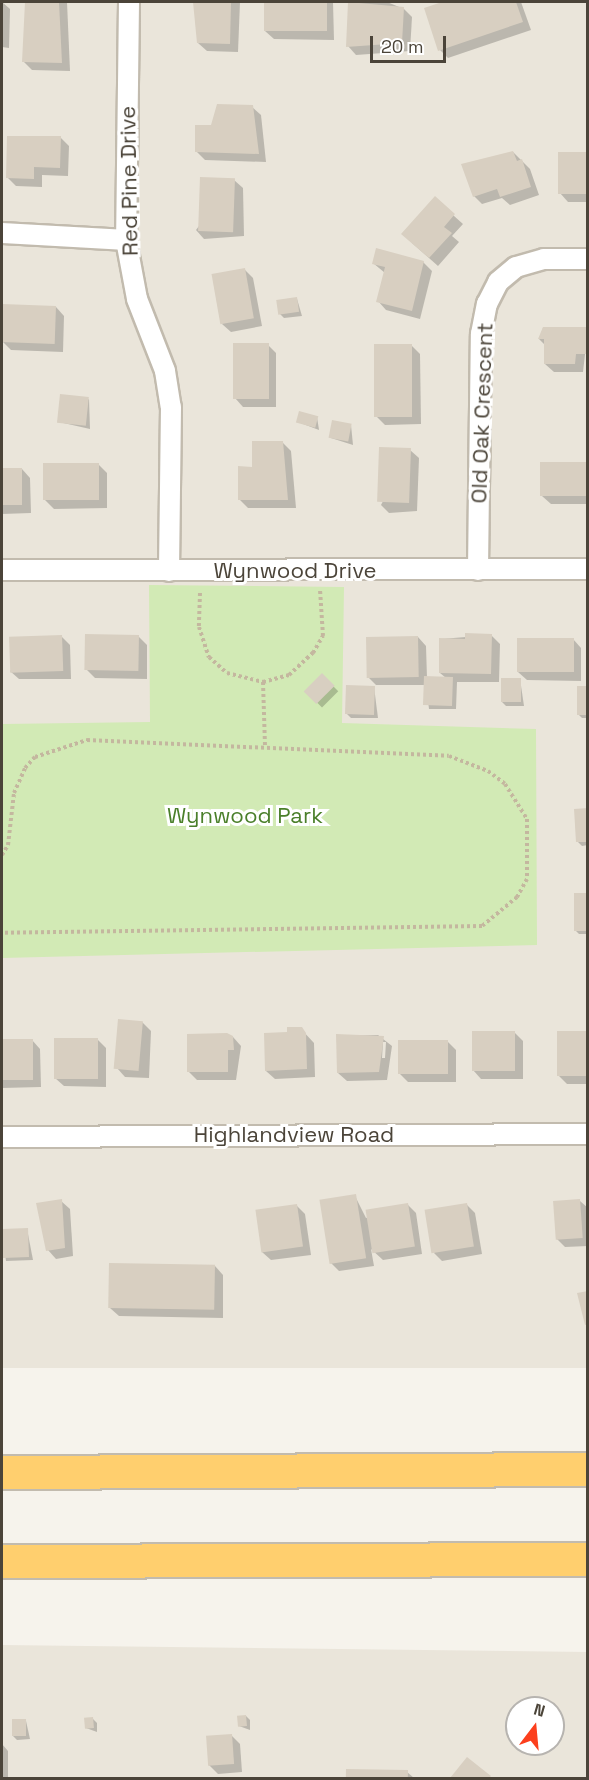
<!DOCTYPE html>
<html>
<head>
<meta charset="utf-8">
<style>
  body { margin:0 }
  #map { position:relative; width:589px; height:1780px; overflow:hidden; background:#f6f3ec; font-family:"Space Grotesk",sans-serif }
  div>[style] { position:absolute }
  [style*='--x'] { left:calc(var(--x)*1px); top:calc(var(--y)*1px); width:calc(var(--w)*1px); rotate:calc(var(--a)*1deg) }
  .residential>* { inset:0; background:#eae5da; transform-origin:0 0 }
  .green>* { inset:0; background:#d2eab5 }
  .shadow>* { inset:0; background:#0003; transform-origin:0 0 }
  .building>* { inset:0; background:#d8cfc1; transform-origin:0 0 }
  .path>* { height:4px; margin-top:-2px; transform-origin:0; background:repeating-linear-gradient(90deg,#c4b79f 0 3px,transparent 0 6px) }
  .roads { filter:drop-shadow(2px 0 #c2bbae) drop-shadow(-2px 0 #c2bbae) drop-shadow(0 2px #c2bbae) drop-shadow(0 -2px #c2bbae) }
  .minor>* { height:20px; margin:-10px; padding:0 10px; transform-origin:10px; border-radius:10px; background:#fff }
  .motorway>* { height:33px; margin:-16.5px; padding:0 16.5px; transform-origin:16.5px; border-radius:16.5px; background:#ffcf6e }
  span { translate:-50% -50%; white-space:nowrap; text-align:center; line-height:1.15; -webkit-text-stroke:6px #fff; paint-order:stroke }
  .street-label { font-size:22px; color:#4b4439 }
  .park-label { font-size:22px; color:#4a7f2a }
  .frame { position:absolute; inset:0; border:3px solid #4b4439; pointer-events:none }
  .north { position:absolute; left:505px; top:1696px; width:60px; height:60px; box-sizing:border-box; background:#fff; border:2px solid #b7b4b0; border-radius:50%; rotate:16deg; font-size:16px; font-weight:700; line-height:24px; text-align:center; color:#4b4439 }
  .north::after { content:''; display:block; margin:auto; width:21px; height:27px; background:#fc3f1d; clip-path:polygon(50% 0,100% 100%,50% 72%,0 100%) }
  .scale { position:absolute; left:370px; top:36px; width:76px; height:27px; box-sizing:border-box; border:3px solid #4b4439; border-top:0; padding-left:8px; font-size:18px; line-height:21px; white-space:nowrap; color:#4b4439; -webkit-text-stroke:4px #fff; paint-order:stroke }
</style>
</head>
<body>
<div id="map">
  <div class="residential">
    <div style="left:2px;top:2px;width:585px;height:1366px"></div>
    <div style="clip-path:polygon(evenodd,2px 1645px,587px 1652px,587px 1778px,2px 1778px,2px 1645px,517px 1708px,553px 1708px,553px 1744px,517px 1744px,517px 1708px)"></div>
  </div>
  <div class="green">
    <div style="clip-path:polygon(149px 585px,344px 587px,342px 723px,536px 729px,537px 945px,2px 958px,2px 724px,150px 722px)"></div>
  </div>
  <div class="shadow">
    <div style="clip-path:polygon(2px 2px,10px 9px,9px 48px,2px 47px)"></div>
    <div style="clip-path:polygon(27px 2px,67px 2px,70px 71px,32px 70px,24px 62px)"></div>
    <div style="clip-path:polygon(195px 2px,240px 2px,238px 52px,207px 51px,198px 43px)"></div>
    <div style="clip-path:polygon(266px 2px,333px 2px,334px 40px,274px 39px,265px 31px)"></div>
    <div style="clip-path:polygon(350px 2px,387px 2px,404px 9px,412px 17px,410px 51px,356px 55px,348px 46px)"></div>
    <div style="clip-path:polygon(447px 2px,521px 2px,531px 30px,448px 58px,440px 50px,426px 9px)"></div>
    <div style="clip-path:polygon(252px 107px,261px 115px,266px 162px,205px 160px,196px 151px,212px 127px)"></div>
    <div style="clip-path:polygon(60px 137px,69px 146px,68px 176px,42px 175px,42px 187px,16px 186px,7px 177px)"></div>
    <div style="clip-path:polygon(513px 152px,530px 169px,539px 195px,510px 205px,502px 198px,482px 204px,474px 196px)"></div>
    <div style="clip-path:polygon(588px 153px,588px 202px,568px 202px,560px 193px)"></div>
    <div style="clip-path:polygon(234px 180px,243px 188px,244px 236px,204px 239px,196px 230px)"></div>
    <div style="clip-path:polygon(435px 199px,463px 224px,452px 236px,459px 242px,438px 266px,412px 243px)"></div>
    <div style="clip-path:polygon(423px 262px,432px 271px,420px 319px,386px 310px,378px 301px,385px 273px,373px 263px)"></div>
    <div style="clip-path:polygon(244px 269px,253px 278px,262px 326px,231px 332px,222px 324px)"></div>
    <div style="clip-path:polygon(297px 299px,302px 316px,284px 318px,280px 314px)"></div>
    <div style="clip-path:polygon(56px 307px,64px 316px,63px 352px,11px 350px,2px 341px)"></div>
    <div style="clip-path:polygon(543px 328px,588px 328px,583px 372px,554px 372px,545px 364px,545px 345px,539px 339px)"></div>
    <div style="clip-path:polygon(268px 345px,276px 353px,276px 407px,243px 407px,235px 398px)"></div>
    <div style="clip-path:polygon(411px 345px,420px 354px,421px 424px,385px 425px,377px 417px)"></div>
    <div style="clip-path:polygon(89px 399px,90px 429px,59px 422px)"></div>
    <div style="clip-path:polygon(317px 417px,319px 430px,298px 422px)"></div>
    <div style="clip-path:polygon(351px 425px,353px 445px,331px 438px)"></div>
    <div style="clip-path:polygon(282px 442px,291px 451px,296px 508px,248px 508px,240px 500px,254px 468px)"></div>
    <div style="clip-path:polygon(410px 450px,419px 458px,417px 511px,389px 513px,381px 505px)"></div>
    <div style="clip-path:polygon(588px 463px,588px 504px,551px 504px,542px 496px)"></div>
    <div style="clip-path:polygon(98px 464px,107px 473px,107px 508px,54px 509px,45px 500px)"></div>
    <div style="clip-path:polygon(22px 469px,30px 478px,31px 513px,2px 514px,2px 470px)"></div>
    <div style="clip-path:polygon(491px 635px,500px 644px,499px 682px,457px 682px,456px 709px,429px 709px,426px 685px,376px 685px,368px 677px,418px 637px,426px 646px,427px 678px,446px 678px,440px 673px,441px 639px)"></div>
    <div style="clip-path:polygon(138px 636px,147px 645px,147px 679px,95px 678px,87px 670px)"></div>
    <div style="clip-path:polygon(62px 637px,70px 645px,71px 679px,19px 679px,10px 671px)"></div>
    <div style="clip-path:polygon(573px 639px,581px 648px,581px 681px,527px 680px,518px 672px)"></div>
    <div style="left:322px;top:675px;width:23px;height:23px;rotate:45deg"></div>
    <div style="clip-path:polygon(520px 679px,524px 706px,506px 706px,502px 702px)"></div>
    <div style="clip-path:polygon(374px 687px,378px 718px,351px 718px,347px 714px)"></div>
    <div style="clip-path:polygon(588px 688px,588px 718px,582px 718px,578px 714px)"></div>
    <div style="clip-path:polygon(588px 810px,588px 845px,582px 846px,578px 842px)"></div>
    <div style="clip-path:polygon(588px 895px,588px 934px,579px 934px,575px 930px)"></div>
    <div style="clip-path:polygon(142px 1022px,151px 1031px,149px 1078px,125px 1077px,117px 1068px)"></div>
    <div style="clip-path:polygon(301px 1029px,314px 1043px,315px 1077px,275px 1079px,266px 1071px,288px 1034px)"></div>
    <div style="clip-path:polygon(515px 1033px,523px 1041px,523px 1079px,481px 1079px,473px 1070px)"></div>
    <div style="clip-path:polygon(588px 1033px,588px 1084px,567px 1084px,558px 1075px)"></div>
    <div style="clip-path:polygon(evenodd,378px 1035px,392px 1046px,387px 1080px,347px 1081px,338px 1073px,338px 1036px,378px 1035px,383px 1042px,386px 1042px,385px 1058px,382px 1058px,383px 1042px)"></div>
    <div style="clip-path:polygon(233px 1037px,241px 1046px,236px 1080px,197px 1080px,189px 1072px)"></div>
    <div style="clip-path:polygon(2px 1040px,32px 1040px,40px 1049px,41px 1087px,2px 1088px)"></div>
    <div style="clip-path:polygon(98px 1040px,106px 1048px,106px 1087px,64px 1086px,55px 1078px)"></div>
    <div style="clip-path:polygon(447px 1041px,456px 1050px,456px 1082px,408px 1082px,400px 1074px)"></div>
    <div style="clip-path:polygon(355px 1196px,366px 1218px,408px 1205px,416px 1213px,422px 1254px,383px 1260px,371px 1249px,374px 1266px,339px 1271px,331px 1263px)"></div>
    <div style="clip-path:polygon(61px 1201px,70px 1209px,73px 1256px,56px 1259px,48px 1250px)"></div>
    <div style="clip-path:polygon(580px 1201px,588px 1208px,588px 1246px,565px 1247px,557px 1239px)"></div>
    <div style="clip-path:polygon(466px 1204px,475px 1213px,482px 1254px,442px 1261px,434px 1253px)"></div>
    <div style="clip-path:polygon(297px 1206px,305px 1214px,311px 1255px,271px 1260px,262px 1252px)"></div>
    <div style="clip-path:polygon(27px 1229px,33px 1260px,6px 1261px,2px 1230px)"></div>
    <div style="clip-path:polygon(215px 1266px,223px 1275px,223px 1318px,119px 1316px,110px 1308px)"></div>
    <div style="clip-path:polygon(246px 1716px,250px 1720px,250px 1730px,239px 1726px)"></div>
    <div style="clip-path:polygon(93px 1719px,97px 1723px,97px 1732px,86px 1728px)"></div>
    <div style="clip-path:polygon(26px 1721px,30px 1739px,17px 1740px,13px 1736px)"></div>
    <div style="clip-path:polygon(231px 1735px,240px 1744px,242px 1772px,218px 1774px,209px 1765px)"></div>
    <div style="clip-path:polygon(2px 1744px,8px 1751px,8px 1778px,2px 1778px)"></div>
    <div style="clip-path:polygon(467px 1759px,490px 1777px,491px 1778px,452px 1778px)"></div>
    <div style="clip-path:polygon(348px 1770px,407px 1772px,414px 1778px,348px 1778px)"></div>
  </div>
  <div class="building">
    <div style="clip-path:polygon(25px 2px,59px 2px,62px 63px,22px 62px)"></div>
    <div style="clip-path:polygon(193px 2px,231px 2px,230px 44px,197px 43px)"></div>
    <div style="left:264px;top:2px;width:63px;height:29px"></div>
    <div style="clip-path:polygon(348px 2px,404px 7px,402px 43px,346px 47px)"></div>
    <div style="clip-path:polygon(442px 2px,516px 2px,523px 22px,438px 51px,424px 8px)"></div>
    <div style="clip-path:polygon(217px 104px,253px 105px,259px 154px,195px 152px,195px 125px,211px 125px)"></div>
    <div style="clip-path:polygon(7px 136px,61px 136px,60px 168px,34px 167px,34px 179px,6px 178px)"></div>
    <div style="clip-path:polygon(513px 151px,517px 161px,522px 159px,531px 187px,500px 197px,497px 189px,473px 197px,461px 164px)"></div>
    <div style="left:558px;top:152px;width:30px;height:42px"></div>
    <div style="left:200px;top:177px;width:35px;height:54px;rotate:2deg"></div>
    <div style="clip-path:polygon(435px 196px,455px 214px,444px 227px,452px 233px,429px 258px,401px 234px)"></div>
    <div style="clip-path:polygon(376px 248px,424px 261px,412px 311px,376px 302px,385px 267px,372px 264px)"></div>
    <div style="left:245px;top:268px;width:51px;height:34px;rotate:80deg"></div>
    <div style="left:297px;top:297px;width:15px;height:21px;rotate:82deg"></div>
    <div style="left:56px;top:306px;width:38px;height:54px;rotate:92deg"></div>
    <div style="clip-path:polygon(543px 327px,588px 327px,588px 354px,576px 354px,575px 364px,544px 364px,544px 339px,538px 339px)"></div>
    <div style="left:233px;top:343px;width:36px;height:56px"></div>
    <div style="left:374px;top:344px;width:38px;height:73px"></div>
    <div style="left:60px;top:394px;width:29px;height:29px;rotate:6deg"></div>
    <div style="left:299px;top:411px;width:20px;height:12px;rotate:15deg"></div>
    <div style="left:332px;top:420px;width:20px;height:18px;rotate:11deg"></div>
    <div style="clip-path:polygon(252px 441px,283px 441px,288px 500px,238px 500px,238px 466px,252px 467px)"></div>
    <div style="left:411px;top:448px;width:55px;height:32px;rotate:92deg"></div>
    <div style="left:540px;top:462px;width:48px;height:34px"></div>
    <div style="left:99px;top:463px;width:37px;height:56px;rotate:90deg"></div>
    <div style="left:2px;top:468px;width:20px;height:37px"></div>
    <div style="clip-path:polygon(465px 633px,492px 634px,491px 674px,439px 673px,439px 638px,465px 639px)"></div>
    <div style="left:85px;top:634px;width:54px;height:36px;rotate:1deg"></div>
    <div style="left:62px;top:635px;width:36px;height:53px;rotate:88deg"></div>
    <div style="left:418px;top:636px;width:41px;height:52px;rotate:89deg"></div>
    <div style="left:517px;top:638px;width:57px;height:34px"></div>
    <div style="left:322px;top:673px;width:18px;height:26px;rotate:45deg"></div>
    <div style="left:424px;top:676px;width:29px;height:29px;rotate:2deg"></div>
    <div style="left:501px;top:678px;width:20px;height:24px"></div>
    <div style="left:346px;top:685px;width:29px;height:29px;rotate:2deg"></div>
    <div style="left:577px;top:686px;width:11px;height:29px"></div>
    <div style="clip-path:polygon(588px 808px,588px 842px,576px 842px,574px 809px)"></div>
    <div style="left:574px;top:893px;width:14px;height:38px"></div>
    <div style="left:118px;top:1019px;width:25px;height:50px;rotate:5deg"></div>
    <div style="clip-path:polygon(287px 1027px,302px 1027px,306px 1033px,307px 1069px,265px 1071px,264px 1033px,287px 1032px)"></div>
    <div style="left:472px;top:1031px;width:43px;height:40px"></div>
    <div style="left:557px;top:1031px;width:31px;height:45px"></div>
    <div style="clip-path:polygon(227px 1033px,233px 1036px,234px 1050px,228px 1050px,228px 1072px,187px 1072px,187px 1034px)"></div>
    <div style="clip-path:polygon(336px 1034px,384px 1036px,379px 1072px,337px 1073px)"></div>
    <div style="left:54px;top:1038px;width:44px;height:41px"></div>
    <div style="left:2px;top:1039px;width:31px;height:41px"></div>
    <div style="left:398px;top:1040px;width:50px;height:34px"></div>
    <div style="left:356px;top:1194px;width:65px;height:37px;rotate:81deg"></div>
    <div style="clip-path:polygon(62px 1199px,65px 1248px,46px 1251px,36px 1203px)"></div>
    <div style="left:580px;top:1199px;width:39px;height:27px;rotate:86deg"></div>
    <div style="left:408px;top:1203px;width:44px;height:43px;rotate:81deg"></div>
    <div style="left:467px;top:1203px;width:44px;height:43px;rotate:81deg"></div>
    <div style="left:297px;top:1204px;width:43px;height:42px;rotate:82deg"></div>
    <div style="left:28px;top:1228px;width:29px;height:26px;rotate:88deg"></div>
    <div style="left:109px;top:1263px;width:106px;height:45px;rotate:1deg"></div>
    <div style="clip-path:polygon(588px 1291px,588px 1324px,585px 1325px,577px 1293px)"></div>
    <div style="left:246px;top:1715px;width:11px;height:9px;rotate:85deg"></div>
    <div style="left:93px;top:1717px;width:11px;height:9px;rotate:85deg"></div>
    <div style="left:12px;top:1719px;width:14px;height:17px"></div>
    <div style="left:232px;top:1734px;width:30px;height:26px;rotate:86deg"></div>
    <div style="clip-path:polygon(467px 1757px,491px 1776px,489px 1778px,450px 1778px)"></div>
    <div style="left:346px;top:1769px;width:62px;height:9px;rotate:1deg"></div>
  </div>
  <div class="path">
    <div style="--x:200;--y:593;--w:34;--a:92"></div>
    <div style="--x:199;--y:627;--w:32;--a:72"></div>
    <div style="--x:209;--y:657;--w:24;--a:42"></div>
    <div style="--x:227;--y:673;--w:37;--a:14"></div>
    <div style="--x:263;--y:682;--w:27;--a:-15"></div>
    <div style="--x:289;--y:675;--w:33;--a:-43"></div>
    <div style="--x:313;--y:653;--w:20;--a:-60"></div>
    <div style="--x:323;--y:636;--w:46;--a:-93.7"></div>
    <div style="--x:263;--y:682;--w:64;--a:88.2"></div>
    <div style="--x:2;--y:855;--w:12;--a:-59"></div>
    <div style="--x:8;--y:845;--w:52;--a:-83.4"></div>
    <div style="--x:14;--y:793;--w:27;--a:-66"></div>
    <div style="--x:25;--y:768;--w:15;--a:-48"></div>
    <div style="--x:35;--y:757;--w:55;--a:-18.1"></div>
    <div style="--x:87;--y:740;--w:362;--a:2.5"></div>
    <div style="--x:449;--y:756;--w:42;--a:21"></div>
    <div style="--x:488;--y:771;--w:21;--a:37"></div>
    <div style="--x:505;--y:784;--w:41;--a:57.8"></div>
    <div style="--x:527;--y:819;--w:60;--a:90"></div>
    <div style="--x:527;--y:879;--w:21;--a:119"></div>
    <div style="--x:517;--y:897;--w:45;--a:140.4"></div>
    <div style="--x:482;--y:926;--w:480;--a:179.2"></div>
  </div>
  <div class="roads">
    <div class="minor">
      <div style="--x:129;--y:2;--w:238;--a:90.7"></div>
      <div style="--x:126;--y:240;--w:60;--a:79.4"></div>
      <div style="--x:137;--y:299;--w:77;--a:68.7"></div>
      <div style="--x:165;--y:371;--w:36;--a:81"></div>
      <div style="--x:171;--y:407;--w:164;--a:90.7"></div>
      <div style="--x:2;--y:233;--w:124;--a:3.2"></div>
      <div style="--x:2;--y:570;--w:586;--a:-0.1"></div>
      <div style="--x:478;--y:570;--w:236;--a:-89.3"></div>
      <div style="--x:481;--y:334;--w:31;--a:-79"></div>
      <div style="--x:487;--y:304;--w:25;--a:-63"></div>
      <div style="--x:498;--y:282;--w:23;--a:-40"></div>
      <div style="--x:516;--y:267;--w:29;--a:-16"></div>
      <div style="--x:544;--y:259;--w:44;--a:0"></div>
      <div style="--x:2;--y:1137;--w:586;--a:-0.29"></div>
    </div>
    <div class="motorway">
      <div style="--x:2;--y:1472;--w:586;--a:-0.29"></div>
      <div style="--x:2;--y:1561;--w:586;--a:-0.2"></div>
    </div>
  </div>
  <div class="street-label">
    <span style="left:129px;top:181px;rotate:-91deg">Red Pine Drive</span>
    <span style="left:482px;top:413px;rotate:-88deg">Old Oak Crescent</span>
    <span style="left:295px;top:571px">Wynwood Drive</span>
    <span style="left:294px;top:1135px">Highlandview Road</span>
  </div>
  <div class="park-label">
    <span style="left:245px;top:816px">Wynwood Park</span>
  </div>
  <div class="frame"></div>
  <div class="north">N</div>
  <div class="scale">20 m</div>
</div>
</body>
</html>
